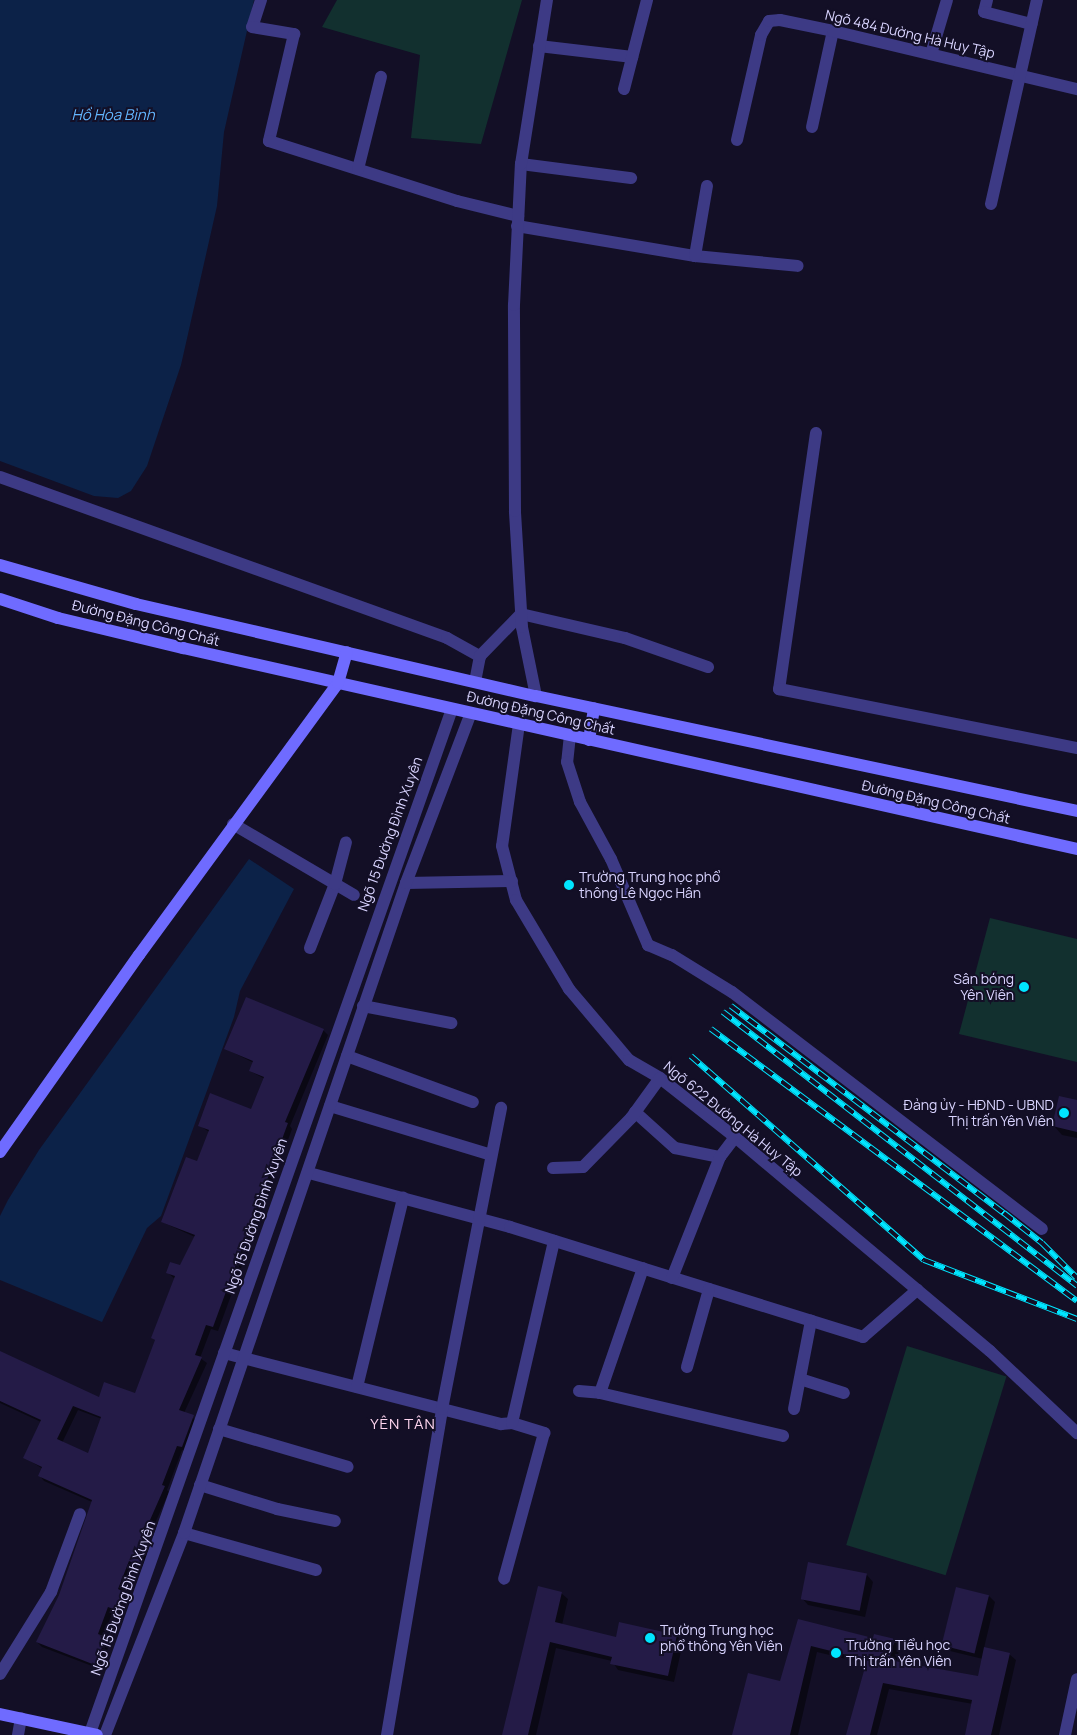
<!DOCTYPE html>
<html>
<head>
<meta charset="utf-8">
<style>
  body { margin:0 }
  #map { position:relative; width:1077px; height:1735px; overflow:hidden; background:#130f26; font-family:Manrope,sans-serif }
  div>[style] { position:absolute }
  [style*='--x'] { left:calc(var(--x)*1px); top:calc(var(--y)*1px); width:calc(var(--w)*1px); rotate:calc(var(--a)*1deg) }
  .green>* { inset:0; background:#12302f; transform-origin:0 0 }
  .water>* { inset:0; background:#0c2248 }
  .shadow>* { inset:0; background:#0007 }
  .building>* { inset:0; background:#241b47; transform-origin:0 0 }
  .street>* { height:12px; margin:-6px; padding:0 6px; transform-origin:6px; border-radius:6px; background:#3d3a85 }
  .secondary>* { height:12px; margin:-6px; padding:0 6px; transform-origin:6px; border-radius:6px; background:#6f6bff }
  .rail>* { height:5.5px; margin-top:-2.75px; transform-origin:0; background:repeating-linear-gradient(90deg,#130f26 0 11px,#00e5ff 0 22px); box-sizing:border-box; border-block:1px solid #00e5ff }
  .dots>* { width:14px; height:14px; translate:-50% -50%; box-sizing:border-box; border:2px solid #130f26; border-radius:50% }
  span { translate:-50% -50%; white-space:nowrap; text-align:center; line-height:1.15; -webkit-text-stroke:4px #130f26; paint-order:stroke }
  .street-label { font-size:14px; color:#d9d4ff }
  .poi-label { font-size:14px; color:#d9d4ff }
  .left { translate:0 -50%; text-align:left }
  .right { translate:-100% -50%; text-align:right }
  .water-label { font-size:15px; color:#62b6ff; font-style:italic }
  .neighbourhood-label { font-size:15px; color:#ffd6f0; letter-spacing:1px }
</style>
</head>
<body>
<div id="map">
  <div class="green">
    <div style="clip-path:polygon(337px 0,522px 0,481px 144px,411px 138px,420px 55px,322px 27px)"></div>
    <div style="clip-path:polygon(990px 918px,1077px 939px,1077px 1062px,959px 1034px)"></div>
    <div style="left:907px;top:1346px;width:104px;height:208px;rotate:17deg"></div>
  </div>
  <div class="water">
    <div style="clip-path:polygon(0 0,254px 0,224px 132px,217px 206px,181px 365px,147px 466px,131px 491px,118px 498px,94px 496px,0 461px)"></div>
    <div style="clip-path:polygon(249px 859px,294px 889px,240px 991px,234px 1017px,161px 1216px,147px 1228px,102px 1322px,0 1280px,0 1216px,8px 1200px,39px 1150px)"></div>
  </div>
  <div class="shadow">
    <div style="clip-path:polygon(evenodd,323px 1030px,328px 1035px,290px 1126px,292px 1129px,218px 1331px,211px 1329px,200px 1358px,207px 1363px,184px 1413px,198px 1421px,187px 1452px,182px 1450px,167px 1490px,169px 1492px,148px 1539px,154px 1544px,145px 1570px,134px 1565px,123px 1593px,128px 1598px,121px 1615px,113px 1611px,103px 1637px,110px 1643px,100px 1669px,42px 1647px,37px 1642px,60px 1595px,92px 1502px,44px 1481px,40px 1476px,43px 1469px,24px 1457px,41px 1422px,0 1403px,0 1352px,99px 1398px,136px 1395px,156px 1341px,152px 1338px,175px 1279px,168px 1273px,180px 1267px,195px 1237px,162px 1222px,198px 1163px,209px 1132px,199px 1125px,252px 1110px,265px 1079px,250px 1071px,254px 1063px,226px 1049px,323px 1030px,78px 1410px,102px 1419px,89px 1454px,62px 1443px,78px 1410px)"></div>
    <div style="clip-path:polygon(1077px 1102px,1077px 1138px,1062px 1135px,1054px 1126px)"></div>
    <div style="clip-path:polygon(867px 1575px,873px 1582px,865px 1617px,808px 1605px,802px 1598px)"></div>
    <div style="clip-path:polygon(561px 1593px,568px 1599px,562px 1625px,617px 1638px,620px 1624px,677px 1636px,683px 1643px,674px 1682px,618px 1670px,612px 1661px,556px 1648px,536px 1735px,503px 1735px)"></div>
    <div style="clip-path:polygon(989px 1596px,995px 1602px,984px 1648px,1009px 1654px,1016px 1660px,999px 1735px,966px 1735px,973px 1704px,889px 1689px,877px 1735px,847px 1735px,867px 1664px,817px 1652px,798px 1735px,733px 1735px,781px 1683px,799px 1620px,874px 1639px,894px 1640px,900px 1647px,896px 1663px,979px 1677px,983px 1659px,950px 1651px,944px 1645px)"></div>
  </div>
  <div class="building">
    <div style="clip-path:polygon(evenodd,246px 997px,324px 1029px,285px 1122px,288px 1123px,213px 1327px,206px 1325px,195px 1355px,202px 1357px,179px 1410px,194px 1415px,182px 1447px,177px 1446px,162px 1485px,165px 1486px,143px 1536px,150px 1538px,140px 1566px,129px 1561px,118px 1589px,124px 1592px,116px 1610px,108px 1607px,98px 1634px,106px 1637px,95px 1665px,36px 1642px,59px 1595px,92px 1500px,38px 1476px,42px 1467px,23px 1458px,41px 1420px,0 1401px,0 1351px,99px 1397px,104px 1382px,135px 1393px,155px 1340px,151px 1338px,175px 1276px,166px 1273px,170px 1262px,180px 1265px,195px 1235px,161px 1222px,186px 1157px,197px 1161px,209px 1130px,198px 1126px,210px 1093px,251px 1109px,264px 1077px,249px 1071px,253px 1061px,224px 1049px,246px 997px,73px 1406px,101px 1417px,88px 1453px,57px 1439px,73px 1406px)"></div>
    <div style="clip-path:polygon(1059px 1096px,1077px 1100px,1077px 1132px,1052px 1126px)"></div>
    <div style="left:808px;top:1562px;width:60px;height:38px;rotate:11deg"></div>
    <div style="clip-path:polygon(538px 1586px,562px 1592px,555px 1622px,616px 1637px,619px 1622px,677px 1635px,668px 1676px,610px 1664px,612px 1657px,550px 1642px,528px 1735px,502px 1735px)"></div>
    <div style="left:956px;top:1587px;width:34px;height:60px;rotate:14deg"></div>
    <div style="clip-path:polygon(798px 1619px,873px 1638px,874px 1634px,895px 1639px,889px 1660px,978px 1676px,984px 1647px,1010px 1653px,991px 1735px,965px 1735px,972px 1700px,883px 1683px,870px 1735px,846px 1735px,867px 1660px,811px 1646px,790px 1735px,732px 1735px,748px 1673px,780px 1681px)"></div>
  </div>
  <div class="street">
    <div style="--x:261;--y:0;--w:28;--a:108"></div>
    <div style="--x:252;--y:27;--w:43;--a:9.5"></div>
    <div style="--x:294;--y:34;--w:110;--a:103.2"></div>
    <div style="--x:269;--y:141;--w:197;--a:17.7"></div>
    <div style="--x:457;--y:201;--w:63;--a:13.8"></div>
    <div style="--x:987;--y:0;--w:12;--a:104"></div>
    <div style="--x:984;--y:12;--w:49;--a:14.3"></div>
    <div style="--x:539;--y:46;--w:94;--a:6.7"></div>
    <div style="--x:931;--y:54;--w:56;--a:-73.5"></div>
    <div style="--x:624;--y:89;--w:92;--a:-75.5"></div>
    <div style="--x:812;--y:127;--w:98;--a:-77.7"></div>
    <div style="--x:737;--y:140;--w:108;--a:-77.1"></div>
    <div style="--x:761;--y:35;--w:16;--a:-60"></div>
    <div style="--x:769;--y:21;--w:11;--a:-5"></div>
    <div style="--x:780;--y:20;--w:54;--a:11.7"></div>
    <div style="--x:833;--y:31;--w:251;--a:13.4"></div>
    <div style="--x:521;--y:164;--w:111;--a:7.3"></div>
    <div style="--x:358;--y:169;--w:95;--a:-76"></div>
    <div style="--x:991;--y:204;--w:209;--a:-77.3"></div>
    <div style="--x:517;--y:226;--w:181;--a:9.6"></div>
    <div style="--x:695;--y:256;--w:103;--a:5.5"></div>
    <div style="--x:695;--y:256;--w:71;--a:-80.3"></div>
    <div style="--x:816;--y:433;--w:259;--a:98.2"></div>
    <div style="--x:779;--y:689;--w:304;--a:11.2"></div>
    <div style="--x:0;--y:477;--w:475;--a:19.8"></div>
    <div style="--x:447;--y:638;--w:38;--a:29"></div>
    <div style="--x:480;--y:656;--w:25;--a:101"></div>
    <div style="--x:480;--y:656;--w:59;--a:-45.7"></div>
    <div style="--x:521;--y:614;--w:107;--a:13"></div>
    <div style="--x:625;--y:638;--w:88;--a:19.3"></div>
    <div style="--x:536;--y:696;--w:70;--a:-101.5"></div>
    <div style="--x:522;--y:627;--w:116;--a:-93.5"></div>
    <div style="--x:515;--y:511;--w:206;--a:-90.3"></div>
    <div style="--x:514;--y:305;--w:141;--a:-87.2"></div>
    <div style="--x:521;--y:164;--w:166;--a:-81"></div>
    <div style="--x:519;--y:724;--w:123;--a:97.9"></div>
    <div style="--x:502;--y:846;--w:56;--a:75.5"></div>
    <div style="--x:516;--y:900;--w:104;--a:59.2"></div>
    <div style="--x:569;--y:989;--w:93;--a:49.8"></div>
    <div style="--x:629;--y:1060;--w:36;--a:30"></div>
    <div style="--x:660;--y:1078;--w:95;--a:38.2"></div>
    <div style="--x:735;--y:1137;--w:333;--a:40"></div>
    <div style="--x:990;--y:1351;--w:120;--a:43.3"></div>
    <div style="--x:570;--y:735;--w:27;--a:96"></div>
    <div style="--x:567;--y:762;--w:42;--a:72"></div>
    <div style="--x:580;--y:802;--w:65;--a:61.5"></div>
    <div style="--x:611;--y:859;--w:94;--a:66.7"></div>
    <div style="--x:648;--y:945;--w:26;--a:23"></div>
    <div style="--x:672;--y:955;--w:70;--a:31.7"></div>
    <div style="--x:732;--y:992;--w:390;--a:37.4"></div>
    <div style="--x:233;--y:824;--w:140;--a:30.4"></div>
    <div style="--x:406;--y:883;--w:106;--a:-1.1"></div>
    <div style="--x:310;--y:948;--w:69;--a:-68.7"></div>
    <div style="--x:335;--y:884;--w:43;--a:-75.3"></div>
    <div style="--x:363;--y:1006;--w:90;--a:10.9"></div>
    <div style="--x:347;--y:1056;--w:134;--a:20.1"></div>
    <div style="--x:330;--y:1106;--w:168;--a:16.9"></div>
    <div style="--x:635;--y:1112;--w:54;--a:42"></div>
    <div style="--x:675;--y:1148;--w:46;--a:11.3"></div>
    <div style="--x:720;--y:1157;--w:25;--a:-53"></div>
    <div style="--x:553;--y:1168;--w:30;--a:-2"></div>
    <div style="--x:583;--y:1167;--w:69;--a:-45.6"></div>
    <div style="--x:631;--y:1118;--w:49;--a:-54.1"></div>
    <div style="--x:309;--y:1173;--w:208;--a:15"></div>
    <div style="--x:510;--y:1227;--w:370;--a:17.3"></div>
    <div style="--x:863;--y:1337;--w:72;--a:-41"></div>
    <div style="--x:672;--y:1278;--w:130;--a:-68.4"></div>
    <div style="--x:224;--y:1353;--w:286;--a:14.4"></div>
    <div style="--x:501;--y:1424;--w:11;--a:-5"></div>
    <div style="--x:512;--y:1423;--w:34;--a:17"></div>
    <div style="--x:544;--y:1433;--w:151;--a:105.3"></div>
    <div style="--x:687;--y:1367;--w:81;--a:-74.2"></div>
    <div style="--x:800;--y:1379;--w:46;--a:17.7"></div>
    <div style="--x:357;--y:1387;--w:195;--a:-76.3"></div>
    <div style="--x:579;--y:1391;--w:21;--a:5"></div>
    <div style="--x:600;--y:1393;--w:188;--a:13.2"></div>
    <div style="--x:600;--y:1393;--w:132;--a:-71"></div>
    <div style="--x:794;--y:1409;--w:90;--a:-79.1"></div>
    <div style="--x:512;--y:1423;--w:187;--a:-77"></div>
    <div style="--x:219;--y:1429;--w:134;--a:16.4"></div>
    <div style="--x:200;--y:1485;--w:81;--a:17.3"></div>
    <div style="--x:277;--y:1509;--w:59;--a:11.7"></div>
    <div style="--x:184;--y:1533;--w:137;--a:15.7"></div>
    <div style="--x:0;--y:1674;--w:97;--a:-58.1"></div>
    <div style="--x:51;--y:1592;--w:83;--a:-69.6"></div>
    <div style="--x:90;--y:1733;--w:1086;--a:-70.53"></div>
    <div style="--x:18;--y:1735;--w:17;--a:-80"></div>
    <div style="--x:105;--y:1735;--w:217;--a:-68.6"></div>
    <div style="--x:184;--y:1533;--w:687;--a:-71.14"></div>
    <div style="--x:406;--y:883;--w:182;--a:-69.1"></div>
    <div style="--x:387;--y:1735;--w:331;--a:-80.4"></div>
    <div style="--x:442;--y:1409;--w:307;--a:-78.9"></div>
    <div style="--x:1065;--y:1735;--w:57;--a:-77.9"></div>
  </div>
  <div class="secondary">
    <div style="--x:0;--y:565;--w:141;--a:16"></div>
    <div style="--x:136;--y:604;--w:410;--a:13"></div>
    <div style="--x:536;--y:696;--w:553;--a:12"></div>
    <div style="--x:0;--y:599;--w:61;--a:18.1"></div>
    <div style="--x:58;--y:618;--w:129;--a:13.5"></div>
    <div style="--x:183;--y:648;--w:916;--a:12.67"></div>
    <div style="--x:589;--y:740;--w:32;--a:-81"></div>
    <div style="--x:0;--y:1152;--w:241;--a:-54.8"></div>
    <div style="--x:139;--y:955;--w:337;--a:-53.8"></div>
    <div style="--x:338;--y:683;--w:32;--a:-74"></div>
    <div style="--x:0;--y:1714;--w:99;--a:12.2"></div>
  </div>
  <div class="rail">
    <div style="--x:731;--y:1006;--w:343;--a:37.2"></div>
    <div style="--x:1004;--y:1213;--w:48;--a:38.3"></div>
    <div style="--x:1042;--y:1243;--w:49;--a:45"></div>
    <div style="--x:723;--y:1012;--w:448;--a:37.7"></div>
    <div style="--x:711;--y:1029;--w:456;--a:36.6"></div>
    <div style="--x:691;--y:1056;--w:310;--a:41.2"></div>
    <div style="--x:924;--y:1260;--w:164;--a:21.1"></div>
  </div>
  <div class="dots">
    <div style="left:569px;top:885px;background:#00e5ff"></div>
    <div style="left:1024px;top:987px;background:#00e5ff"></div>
    <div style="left:1064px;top:1113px;background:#00e5ff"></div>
    <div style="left:650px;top:1638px;background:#00e5ff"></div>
    <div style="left:836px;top:1653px;background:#00e5ff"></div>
  </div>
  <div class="street-label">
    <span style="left:910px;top:34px;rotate:13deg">Ngõ 484 Đường Hà Huy Tập</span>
    <span style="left:146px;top:623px;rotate:14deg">Đường Đặng Công Chất</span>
    <span style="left:541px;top:713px;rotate:13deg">Đường Đặng Công Chất</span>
    <span style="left:936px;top:802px;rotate:13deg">Đường Đặng Công Chất</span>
    <span style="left:390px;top:834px;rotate:-70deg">Ngõ 15 Đường Đình Xuyên</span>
    <span style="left:733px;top:1119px;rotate:39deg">Ngõ 622 Đường Hà Huy Tập</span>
    <span style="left:256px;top:1216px;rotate:-71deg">Ngõ 15 Đường Đình Xuyên</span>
    <span style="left:123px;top:1598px;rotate:-70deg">Ngõ 15 Đường Đình Xuyên</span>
  </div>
  <div class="poi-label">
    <span class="left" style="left:579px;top:885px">Trường Trung học phổ<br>thông Lê Ngọc Hân</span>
    <span class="right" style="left:1014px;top:987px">Sân bóng<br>Yên Viên</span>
    <span class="right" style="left:1054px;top:1113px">Đảng ủy - HĐND - UBND<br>Thị trấn Yên Viên</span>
    <span class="left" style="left:660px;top:1638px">Trường Trung học<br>phổ thông Yên Viên</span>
    <span class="left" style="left:846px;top:1653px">Trường Tiểu học<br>Thị trấn Yên Viên</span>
  </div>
  <div class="water-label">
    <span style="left:113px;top:115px">Hồ Hòa Bình</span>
  </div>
  <div class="neighbourhood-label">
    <span style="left:403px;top:1424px">YÊN TÂN</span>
  </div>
</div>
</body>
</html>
